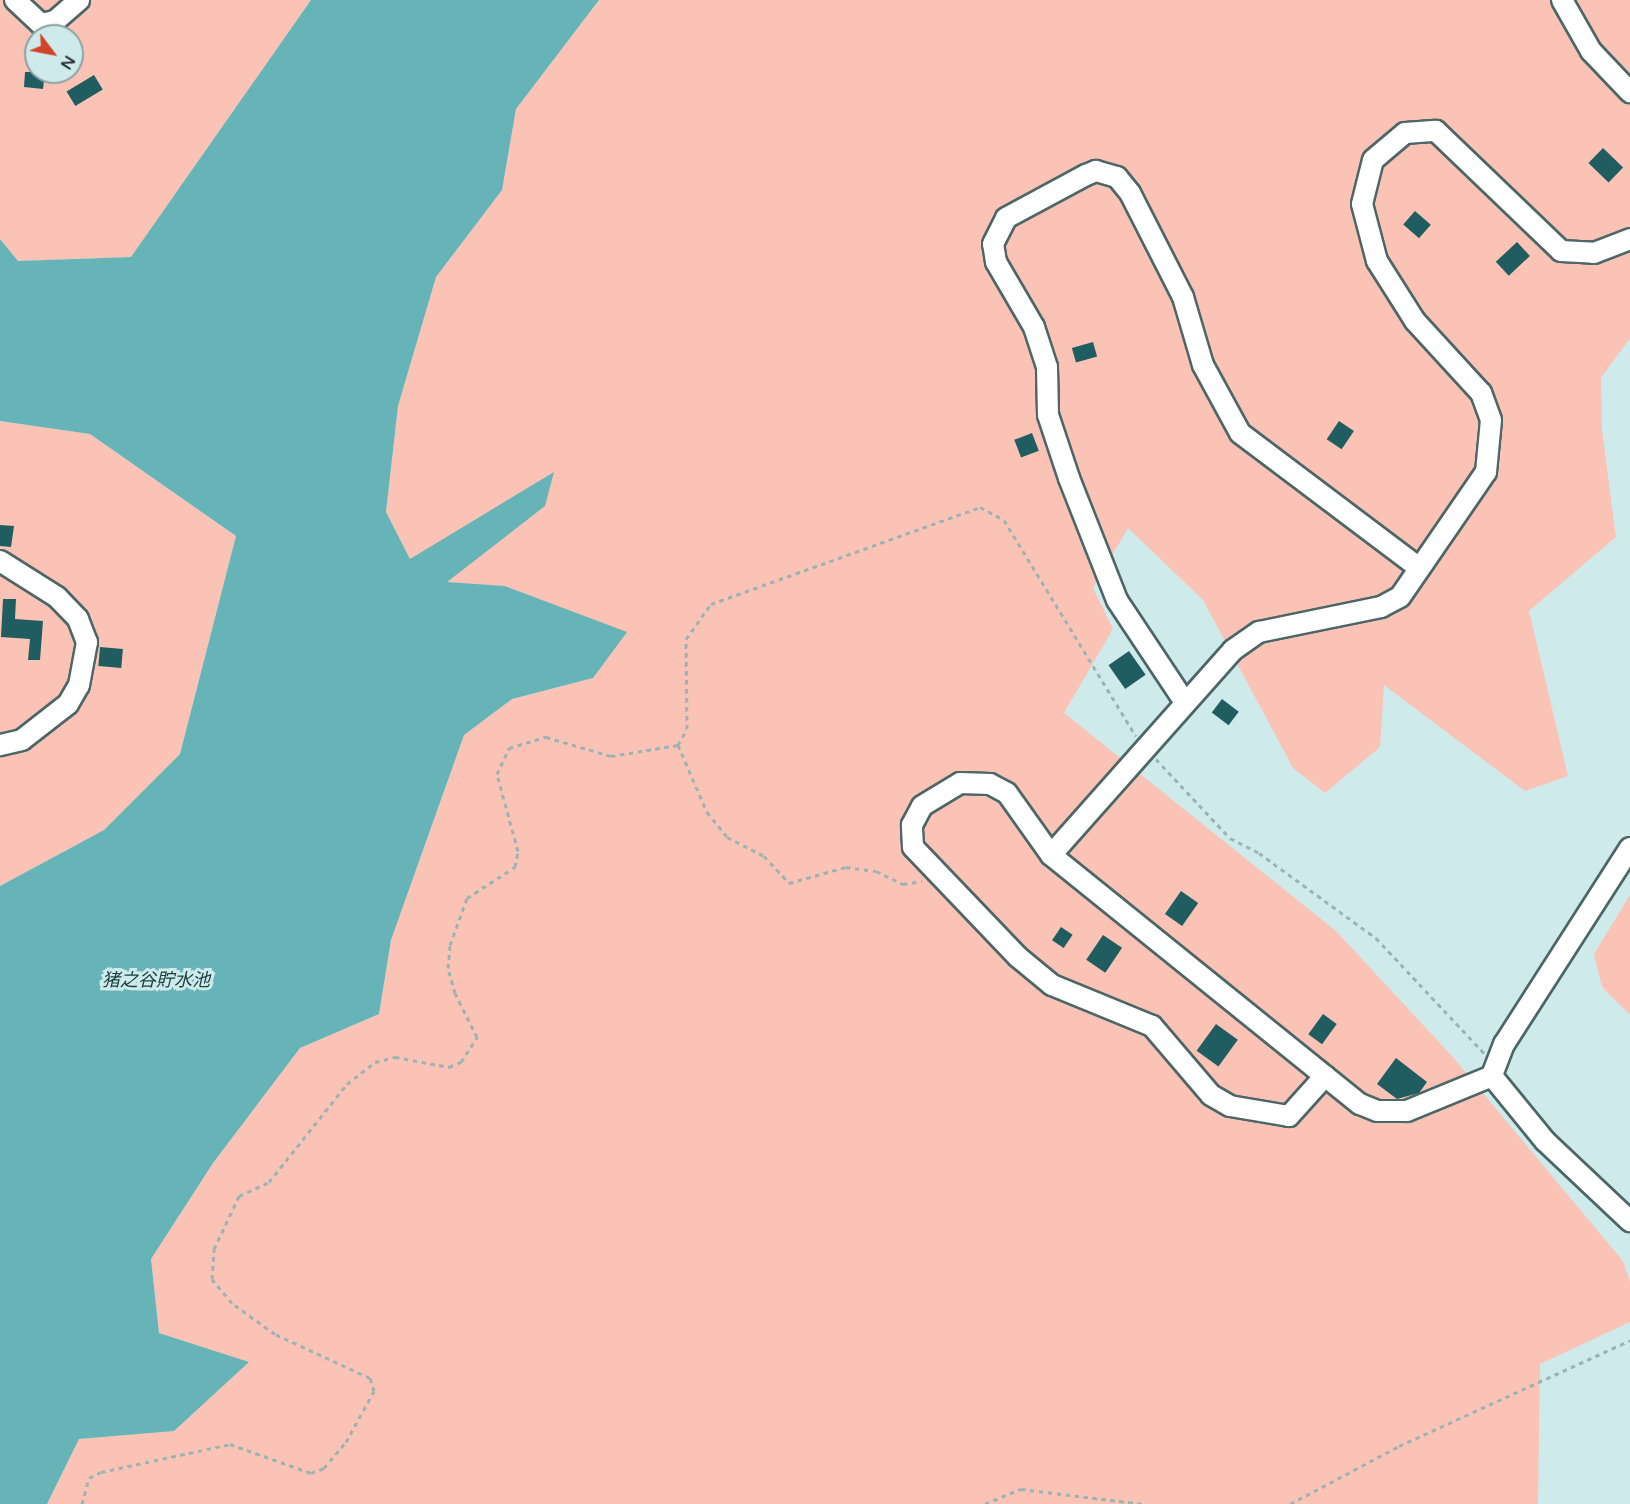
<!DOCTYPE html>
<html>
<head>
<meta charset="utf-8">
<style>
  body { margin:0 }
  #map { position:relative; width:1630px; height:1504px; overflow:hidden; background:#ceeaeb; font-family:"Varela Round","Noto Sans JP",sans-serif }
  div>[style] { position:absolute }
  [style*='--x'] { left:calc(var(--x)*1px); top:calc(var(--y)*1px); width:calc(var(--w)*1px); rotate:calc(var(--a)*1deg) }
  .green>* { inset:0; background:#fac3b6 }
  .water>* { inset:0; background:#66b4b8 }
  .building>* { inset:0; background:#1f5d60; transform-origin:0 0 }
  .path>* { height:3px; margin-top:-1.5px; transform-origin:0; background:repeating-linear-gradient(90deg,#9cb3b4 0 4.5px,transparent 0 9px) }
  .roads { filter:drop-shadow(2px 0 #4d6667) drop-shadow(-2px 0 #4d6667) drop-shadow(0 2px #4d6667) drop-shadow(0 -2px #4d6667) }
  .minor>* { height:20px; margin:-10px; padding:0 10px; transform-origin:10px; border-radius:10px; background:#fff }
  span { translate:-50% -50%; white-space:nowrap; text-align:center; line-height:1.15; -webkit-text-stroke:6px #ceeaeb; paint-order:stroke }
  .water-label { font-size:18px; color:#1a4042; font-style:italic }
  .north { position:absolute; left:24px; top:24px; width:60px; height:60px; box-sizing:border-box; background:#ceeaeb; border:2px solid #8da2a3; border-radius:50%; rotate:122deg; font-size:16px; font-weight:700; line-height:24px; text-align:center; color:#2b3536 }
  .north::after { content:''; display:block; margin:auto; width:21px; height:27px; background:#d0452a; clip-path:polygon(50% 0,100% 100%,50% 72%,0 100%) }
</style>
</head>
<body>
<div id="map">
  <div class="green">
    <div style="clip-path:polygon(evenodd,0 0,311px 0,131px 257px,18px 261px,0 239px,0 0,36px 36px,72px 36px,72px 72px,36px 72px,36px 36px)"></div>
    <div style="clip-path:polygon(599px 0,1630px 0,1630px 338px,1601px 378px,1602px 430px,1616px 537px,1529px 611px,1568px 776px,1525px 791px,1384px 685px,1380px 747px,1325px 793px,1293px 768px,1203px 600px,1128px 528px,1093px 588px,1113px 629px,1064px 713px,1336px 931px,1451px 1055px,1623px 1261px,1630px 1282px,1630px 1322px,1540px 1364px,1538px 1504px,47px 1504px,79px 1439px,174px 1431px,248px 1362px,159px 1333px,151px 1259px,213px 1163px,300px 1048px,379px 1014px,391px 940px,464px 735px,512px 699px,593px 678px,535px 599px,505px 586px,446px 582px,545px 506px,410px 559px,386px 512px,398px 406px,436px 277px,502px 190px,516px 109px)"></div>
    <div style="clip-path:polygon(0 421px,90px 434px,236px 536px,180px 754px,104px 830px,0 886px)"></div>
    <div style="clip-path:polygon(1630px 895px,1630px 1015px,1602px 987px,1594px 954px)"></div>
  </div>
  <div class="water">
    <div style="clip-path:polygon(311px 0,599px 0,516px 109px,502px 190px,436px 277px,398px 406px,386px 512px,410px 559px,554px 472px,545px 506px,447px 582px,505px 586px,627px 632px,593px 678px,512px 699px,464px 735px,391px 940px,379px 1014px,300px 1048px,213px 1163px,151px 1259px,159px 1333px,249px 1362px,174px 1431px,79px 1439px,47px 1504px,0 1504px,0 886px,104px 830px,180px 754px,236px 536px,90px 434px,0 421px,0 239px,18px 261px,131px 257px)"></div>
  </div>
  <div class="building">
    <div style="clip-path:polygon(25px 72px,45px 72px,43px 89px,24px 87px)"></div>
    <div style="left:94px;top:75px;width:17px;height:32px;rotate:59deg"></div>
    <div style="left:1603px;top:148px;width:28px;height:21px;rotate:44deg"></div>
    <div style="left:1415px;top:211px;width:21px;height:18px;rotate:41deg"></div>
    <div style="left:1517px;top:242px;width:19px;height:29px;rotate:47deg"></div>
    <div style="left:1093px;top:342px;width:15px;height:22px;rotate:74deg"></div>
    <div style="left:1339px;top:421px;width:18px;height:22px;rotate:34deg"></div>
    <div style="left:1032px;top:433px;width:19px;height:19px;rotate:69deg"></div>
    <div style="clip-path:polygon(0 525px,14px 526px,11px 547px,0 546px)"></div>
    <div style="clip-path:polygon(3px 599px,16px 599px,15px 619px,43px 621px,40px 660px,28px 660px,30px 639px,1px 637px)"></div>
    <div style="left:100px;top:647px;width:23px;height:19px;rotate:5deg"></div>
    <div style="left:1129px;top:651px;width:29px;height:25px;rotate:55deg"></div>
    <div style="left:1222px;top:699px;width:21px;height:17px;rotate:37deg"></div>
    <div style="left:1181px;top:891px;width:21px;height:28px;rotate:35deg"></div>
    <div style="left:1061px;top:927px;width:14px;height:16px;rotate:34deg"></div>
    <div style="left:1103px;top:935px;width:23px;height:30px;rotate:34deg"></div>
    <div style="left:1323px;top:1014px;width:17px;height:25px;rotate:36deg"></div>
    <div style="left:1216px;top:1024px;width:27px;height:33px;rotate:36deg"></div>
    <div style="clip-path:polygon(1396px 1058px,1427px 1082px,1419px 1093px,1397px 1099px,1377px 1084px)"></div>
  </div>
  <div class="path">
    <div style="--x:678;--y:745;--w:73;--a:66.6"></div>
    <div style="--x:707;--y:812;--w:32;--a:51"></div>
    <div style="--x:727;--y:837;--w:42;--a:27.2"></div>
    <div style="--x:764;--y:856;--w:37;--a:47"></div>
    <div style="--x:789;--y:883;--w:59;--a:-15.7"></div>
    <div style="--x:846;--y:867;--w:30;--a:8"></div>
    <div style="--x:876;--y:871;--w:30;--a:26"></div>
    <div style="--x:903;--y:884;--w:19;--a:-9"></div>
    <div style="--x:1156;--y:759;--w:108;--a:46.9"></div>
    <div style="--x:1230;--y:838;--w:33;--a:27"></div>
    <div style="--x:1259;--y:853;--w:145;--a:36"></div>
    <div style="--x:1376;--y:938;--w:158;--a:46.8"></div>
    <div style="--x:82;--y:1504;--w:27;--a:-75"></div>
    <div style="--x:89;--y:1478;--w:13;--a:-27"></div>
    <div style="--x:101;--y:1472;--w:132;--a:-12.2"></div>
    <div style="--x:230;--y:1444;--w:86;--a:19.7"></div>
    <div style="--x:311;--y:1473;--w:14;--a:-21"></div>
    <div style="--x:324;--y:1468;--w:34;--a:-50"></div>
    <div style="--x:346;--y:1442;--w:58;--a:-61.2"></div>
    <div style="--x:374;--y:1391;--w:14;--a:-107"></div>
    <div style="--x:370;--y:1378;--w:105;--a:-155.1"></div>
    <div style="--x:275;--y:1334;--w:53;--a:-144.2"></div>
    <div style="--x:232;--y:1303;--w:31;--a:-130"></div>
    <div style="--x:212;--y:1279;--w:30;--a:-86"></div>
    <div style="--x:214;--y:1249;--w:59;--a:-64.7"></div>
    <div style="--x:239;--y:1196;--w:33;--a:-25"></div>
    <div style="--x:269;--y:1182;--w:125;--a:-51.5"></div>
    <div style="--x:347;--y:1084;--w:36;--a:-38"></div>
    <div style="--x:375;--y:1062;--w:21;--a:-14"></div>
    <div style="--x:395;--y:1057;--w:55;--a:10.5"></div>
    <div style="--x:449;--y:1067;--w:13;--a:-23"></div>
    <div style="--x:461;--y:1062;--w:30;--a:-57"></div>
    <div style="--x:477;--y:1037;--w:49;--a:-116.6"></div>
    <div style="--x:455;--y:993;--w:26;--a:-106"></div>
    <div style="--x:448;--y:968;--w:23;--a:-85"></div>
    <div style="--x:450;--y:945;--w:50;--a:-70.1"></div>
    <div style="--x:467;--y:898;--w:57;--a:-32.9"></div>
    <div style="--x:515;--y:867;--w:16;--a:-79"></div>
    <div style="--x:518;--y:851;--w:80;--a:-105.3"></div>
    <div style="--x:497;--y:774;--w:29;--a:-65"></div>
    <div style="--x:509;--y:748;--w:39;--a:-17"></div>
    <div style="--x:546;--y:737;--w:68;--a:16.3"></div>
    <div style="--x:611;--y:756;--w:68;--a:-9.3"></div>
    <div style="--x:678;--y:745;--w:18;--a:-61"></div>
    <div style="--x:687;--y:729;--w:90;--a:-90.6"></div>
    <div style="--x:686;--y:639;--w:43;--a:-54.5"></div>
    <div style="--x:711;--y:604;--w:286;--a:-19.8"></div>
    <div style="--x:980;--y:507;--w:27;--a:28"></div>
    <div style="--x:1004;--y:520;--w:253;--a:58.6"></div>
    <div style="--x:985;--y:1504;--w:39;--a:-23"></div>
    <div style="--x:1021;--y:1489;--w:123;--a:7"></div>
    <div style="--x:1290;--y:1504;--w:123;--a:-28"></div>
    <div style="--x:1399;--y:1446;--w:254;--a:-24.6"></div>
  </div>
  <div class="roads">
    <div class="minor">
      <div style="--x:15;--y:0;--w:35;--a:43"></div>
      <div style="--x:41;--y:24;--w:14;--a:-12"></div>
      <div style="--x:55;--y:21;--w:32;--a:-41"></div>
      <div style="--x:1562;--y:0;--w:59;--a:60.4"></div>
      <div style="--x:1591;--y:51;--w:57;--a:46.4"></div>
      <div style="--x:0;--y:561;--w:67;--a:32.3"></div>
      <div style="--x:57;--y:597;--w:30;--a:46"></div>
      <div style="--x:78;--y:619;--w:25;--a:69"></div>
      <div style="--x:87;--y:642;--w:44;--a:100.5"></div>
      <div style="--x:79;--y:685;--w:22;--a:120"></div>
      <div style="--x:68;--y:704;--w:58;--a:142"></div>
      <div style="--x:22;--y:740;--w:23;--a:167"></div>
      <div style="--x:1184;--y:701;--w:121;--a:-123.6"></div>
      <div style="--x:1117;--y:600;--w:131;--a:-111.5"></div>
      <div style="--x:1069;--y:478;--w:66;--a:-108.4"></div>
      <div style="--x:1048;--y:415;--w:48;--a:-91.2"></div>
      <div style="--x:1047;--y:367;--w:42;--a:-108"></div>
      <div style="--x:1034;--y:327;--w:75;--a:-120.3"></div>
      <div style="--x:996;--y:262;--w:18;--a:-99"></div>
      <div style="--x:993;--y:244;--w:29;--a:-63"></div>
      <div style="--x:1006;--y:218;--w:91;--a:-28.3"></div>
      <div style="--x:1086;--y:175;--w:11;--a:-22"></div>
      <div style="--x:1096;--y:171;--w:22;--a:16"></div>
      <div style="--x:1117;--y:177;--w:21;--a:51"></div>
      <div style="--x:1130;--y:193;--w:117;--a:63"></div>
      <div style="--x:1183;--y:297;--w:71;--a:73.6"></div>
      <div style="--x:1203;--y:365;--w:77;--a:61.4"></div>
      <div style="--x:1240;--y:433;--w:224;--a:37"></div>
      <div style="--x:1630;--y:848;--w:233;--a:122.7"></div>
      <div style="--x:1504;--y:1044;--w:34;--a:111"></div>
      <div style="--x:1492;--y:1076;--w:84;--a:50.8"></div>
      <div style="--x:1545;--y:1141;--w:117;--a:43.3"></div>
      <div style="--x:1051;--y:855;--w:274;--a:-48.4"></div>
      <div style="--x:1233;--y:650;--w:32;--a:-35"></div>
      <div style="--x:1259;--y:632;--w:125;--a:-11.6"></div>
      <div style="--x:1381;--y:607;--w:21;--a:-28"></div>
      <div style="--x:1400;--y:597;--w:152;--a:-55.5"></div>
      <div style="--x:1486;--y:472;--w:52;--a:-84.5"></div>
      <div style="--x:1491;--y:420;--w:29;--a:-110"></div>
      <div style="--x:1481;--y:393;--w:98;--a:-132.5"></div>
      <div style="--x:1415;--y:321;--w:71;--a:-122.3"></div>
      <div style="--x:1377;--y:261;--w:59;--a:-104.7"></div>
      <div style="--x:1362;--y:204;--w:45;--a:-76"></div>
      <div style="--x:1373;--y:160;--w:42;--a:-40.2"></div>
      <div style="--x:1405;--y:133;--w:31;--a:-4"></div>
      <div style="--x:1436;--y:131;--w:173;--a:43.8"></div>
      <div style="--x:1561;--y:251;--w:33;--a:3"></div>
      <div style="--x:1594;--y:253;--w:39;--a:-21"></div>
      <div style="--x:1325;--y:1076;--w:54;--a:132"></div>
      <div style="--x:1289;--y:1116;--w:60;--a:-170.4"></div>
      <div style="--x:1230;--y:1106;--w:22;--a:-150"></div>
      <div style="--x:1211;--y:1095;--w:91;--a:-130.5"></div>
      <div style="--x:1152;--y:1026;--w:108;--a:-157.7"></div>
      <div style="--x:1052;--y:985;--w:44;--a:-140.5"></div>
      <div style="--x:1018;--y:957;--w:152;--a:-133.7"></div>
      <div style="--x:913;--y:847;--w:22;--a:-93"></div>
      <div style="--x:912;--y:825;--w:21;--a:-62"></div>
      <div style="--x:922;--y:806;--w:44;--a:-31.2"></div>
      <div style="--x:960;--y:783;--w:30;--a:2"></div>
      <div style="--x:990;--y:784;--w:19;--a:28"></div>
      <div style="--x:1007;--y:793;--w:76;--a:54.6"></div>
      <div style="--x:1051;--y:855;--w:397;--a:38.9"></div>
      <div style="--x:1360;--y:1104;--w:18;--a:22"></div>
      <div style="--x:1377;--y:1111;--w:30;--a:0"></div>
      <div style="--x:1407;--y:1111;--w:92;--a:-22.4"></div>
    </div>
  </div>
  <div class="water-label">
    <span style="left:156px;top:980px">猪之谷貯水池</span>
  </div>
  <div class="north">N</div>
</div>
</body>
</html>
